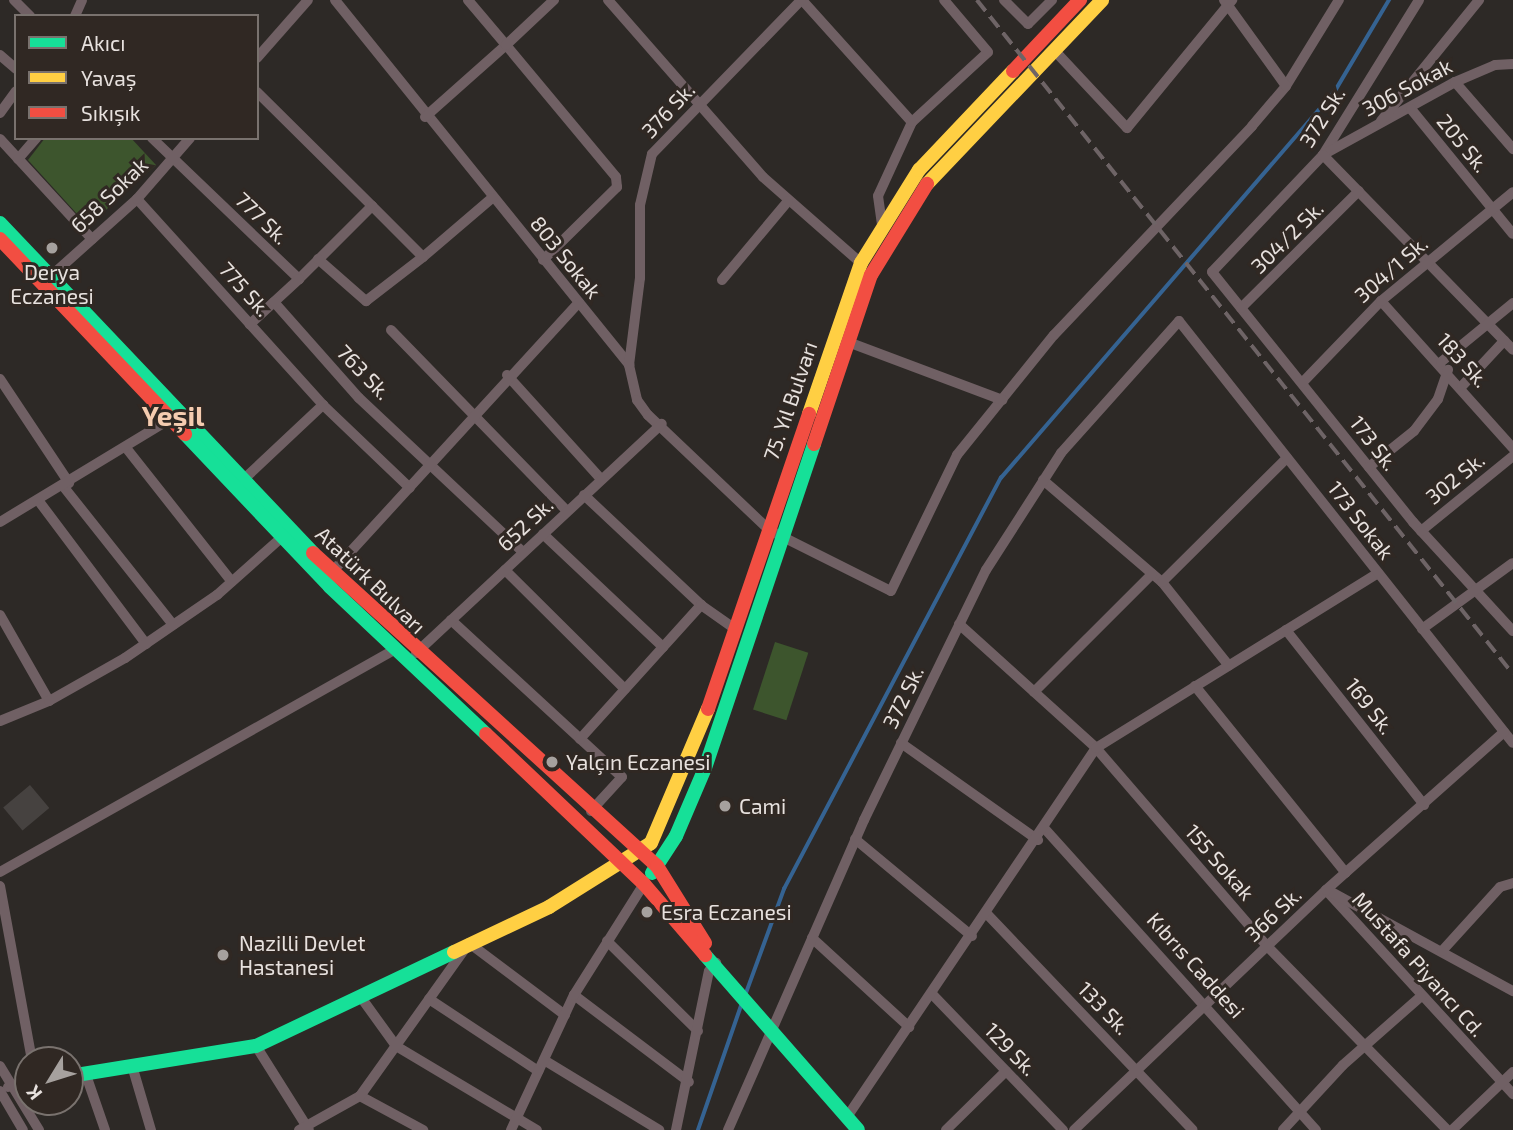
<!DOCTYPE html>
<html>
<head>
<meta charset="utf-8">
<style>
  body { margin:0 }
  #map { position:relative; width:1513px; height:1130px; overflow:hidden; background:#2d2926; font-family:"Exo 2",sans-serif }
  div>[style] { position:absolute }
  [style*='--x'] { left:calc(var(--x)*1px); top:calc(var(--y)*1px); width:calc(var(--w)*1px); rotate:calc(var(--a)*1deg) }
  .green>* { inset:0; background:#3d552d; transform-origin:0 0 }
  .stream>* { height:3.5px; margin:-1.75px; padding:0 1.75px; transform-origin:1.75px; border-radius:1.75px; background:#356392 }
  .building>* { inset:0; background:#464240; transform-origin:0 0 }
  .street>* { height:10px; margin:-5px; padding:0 5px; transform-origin:5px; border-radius:5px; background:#706064 }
  .fast>* { height:14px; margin:-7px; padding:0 7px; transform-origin:7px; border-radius:7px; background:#16e098 }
  .slow>* { height:14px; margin:-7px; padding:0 7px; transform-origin:7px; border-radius:7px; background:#ffcf43 }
  .jam>* { height:14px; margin:-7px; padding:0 7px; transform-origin:7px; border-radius:7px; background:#f24e42 }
  .rail>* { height:3.5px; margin-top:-1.75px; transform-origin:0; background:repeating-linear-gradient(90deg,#6e6466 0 14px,transparent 0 21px) }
  .dots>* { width:19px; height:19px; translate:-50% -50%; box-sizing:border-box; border:4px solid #302823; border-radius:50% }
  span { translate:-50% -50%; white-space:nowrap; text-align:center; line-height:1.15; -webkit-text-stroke:6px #302823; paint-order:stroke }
  .street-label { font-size:21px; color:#e7e1de }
  .poi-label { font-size:21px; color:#e7e1de }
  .left { translate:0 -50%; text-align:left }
  .district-label { font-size:28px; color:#f5ccb0; font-weight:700 }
  .legend { position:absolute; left:14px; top:14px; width:245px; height:126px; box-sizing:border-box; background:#302823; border:2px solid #79726e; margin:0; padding:9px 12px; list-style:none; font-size:21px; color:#e7e1de }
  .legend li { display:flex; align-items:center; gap:14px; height:35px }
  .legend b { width:35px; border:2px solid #79726e }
  .north { position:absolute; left:14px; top:1046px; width:70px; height:70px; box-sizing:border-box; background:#302823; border:2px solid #79726e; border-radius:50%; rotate:232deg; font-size:19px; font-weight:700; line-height:28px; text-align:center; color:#e7e1de }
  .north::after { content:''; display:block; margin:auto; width:24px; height:32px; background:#a6a19e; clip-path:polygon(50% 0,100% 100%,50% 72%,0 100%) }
</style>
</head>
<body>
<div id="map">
  <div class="green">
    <div style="clip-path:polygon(45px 138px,131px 138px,156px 165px,88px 226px,28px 160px)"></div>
    <div style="left:775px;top:642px;width:35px;height:71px;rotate:18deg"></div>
  </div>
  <div class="stream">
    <div style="--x:746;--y:993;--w:111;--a:-69.9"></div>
    <div style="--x:784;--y:889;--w:465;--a:-62.2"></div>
    <div style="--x:1001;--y:478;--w:511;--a:-49.2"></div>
    <div style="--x:1335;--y:91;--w:106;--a:-59.3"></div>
    <div style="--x:698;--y:1130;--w:134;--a:-70.9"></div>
  </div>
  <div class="building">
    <div style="left:30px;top:785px;width:30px;height:35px;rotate:50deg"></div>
  </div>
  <div class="street">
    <div style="--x:14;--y:0;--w:23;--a:45"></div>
    <div style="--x:335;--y:0;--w:469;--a:51.1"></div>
    <div style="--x:629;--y:365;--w:36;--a:77"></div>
    <div style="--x:637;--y:400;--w:19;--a:54"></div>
    <div style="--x:648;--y:415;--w:167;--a:43.5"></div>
    <div style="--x:769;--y:530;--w:136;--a:26.6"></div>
    <div style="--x:891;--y:591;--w:151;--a:-64.1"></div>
    <div style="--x:957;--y:455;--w:154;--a:-51.1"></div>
    <div style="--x:1054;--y:335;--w:288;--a:-46.5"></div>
    <div style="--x:1252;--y:126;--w:52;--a:-49.6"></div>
    <div style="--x:1286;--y:86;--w:101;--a:-58.4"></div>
    <div style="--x:608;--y:0;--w:235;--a:48.8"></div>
    <div style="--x:763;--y:177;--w:130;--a:41.3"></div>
    <div style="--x:802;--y:0;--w:164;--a:48"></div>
    <div style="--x:912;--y:122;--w:81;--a:114.7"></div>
    <div style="--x:878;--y:196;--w:30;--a:82"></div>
    <div style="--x:1004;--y:0;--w:34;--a:45"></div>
    <div style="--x:1028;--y:24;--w:34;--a:-45"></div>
    <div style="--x:1224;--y:0;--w:106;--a:54.2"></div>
    <div style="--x:1419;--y:0;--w:182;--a:121.8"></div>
    <div style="--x:1323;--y:155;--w:161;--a:133.5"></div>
    <div style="--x:1212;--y:272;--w:321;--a:51.2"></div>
    <div style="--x:1413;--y:522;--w:148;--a:47.5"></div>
    <div style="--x:75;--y:16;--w:17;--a:-66"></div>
    <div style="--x:1054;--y:50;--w:107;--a:46.9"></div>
    <div style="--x:1127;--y:128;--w:166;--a:-50.6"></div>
    <div style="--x:0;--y:55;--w:21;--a:41"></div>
    <div style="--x:257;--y:58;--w:77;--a:-48.7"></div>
    <div style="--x:1513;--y:64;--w:18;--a:177"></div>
    <div style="--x:1495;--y:65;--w:43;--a:157"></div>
    <div style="--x:1455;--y:82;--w:151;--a:151.1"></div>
    <div style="--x:1323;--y:155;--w:272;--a:45.7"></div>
    <div style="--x:1455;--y:82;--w:89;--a:49.1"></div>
    <div style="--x:257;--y:92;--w:162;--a:44.7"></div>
    <div style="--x:372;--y:206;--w:103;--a:135"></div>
    <div style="--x:1411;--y:109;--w:161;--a:50.8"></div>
    <div style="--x:0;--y:113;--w:27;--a:-54"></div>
    <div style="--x:425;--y:117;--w:108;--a:-41.6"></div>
    <div style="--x:506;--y:45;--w:59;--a:-130.2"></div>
    <div style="--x:1381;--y:121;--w:156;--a:-51"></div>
    <div style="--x:912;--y:122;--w:103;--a:-42.6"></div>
    <div style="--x:988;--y:52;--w:68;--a:-130.2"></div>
    <div style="--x:152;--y:138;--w:204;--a:43.8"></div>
    <div style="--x:299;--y:279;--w:67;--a:137.4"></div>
    <div style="--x:0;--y:139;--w:136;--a:47.4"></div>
    <div style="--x:18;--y:159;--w:28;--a:-49"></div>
    <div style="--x:137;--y:199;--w:278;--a:47.9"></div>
    <div style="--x:423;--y:257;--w:91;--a:-40.5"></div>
    <div style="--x:318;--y:259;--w:64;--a:41.2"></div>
    <div style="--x:366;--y:301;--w:72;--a:-37.7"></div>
    <div style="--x:423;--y:257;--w:72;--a:-135"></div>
    <div style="--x:543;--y:260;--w:104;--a:-44.6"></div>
    <div style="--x:617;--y:187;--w:10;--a:-96"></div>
    <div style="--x:616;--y:177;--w:172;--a:-129.8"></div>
    <div style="--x:506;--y:45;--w:66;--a:-43.2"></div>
    <div style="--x:51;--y:276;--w:115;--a:-41.8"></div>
    <div style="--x:137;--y:199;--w:81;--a:-49"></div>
    <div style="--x:722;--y:280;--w:103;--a:-50.1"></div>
    <div style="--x:1381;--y:301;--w:198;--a:48.1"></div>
    <div style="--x:274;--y:302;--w:128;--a:48.5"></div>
    <div style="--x:359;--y:398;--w:225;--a:43.2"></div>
    <div style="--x:1241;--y:308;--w:166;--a:-44.8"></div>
    <div style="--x:391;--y:330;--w:252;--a:45.8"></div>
    <div style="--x:848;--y:342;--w:165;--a:20.6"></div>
    <div style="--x:1441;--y:362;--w:93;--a:-39.3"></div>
    <div style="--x:629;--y:365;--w:88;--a:-82.8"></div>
    <div style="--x:640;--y:278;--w:73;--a:-90"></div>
    <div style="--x:640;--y:205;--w:52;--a:-76.8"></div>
    <div style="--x:652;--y:154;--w:214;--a:-45.9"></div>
    <div style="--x:507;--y:375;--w:140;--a:47.9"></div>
    <div style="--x:0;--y:379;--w:125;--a:56.4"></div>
    <div style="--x:1302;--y:383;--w:114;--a:-46.1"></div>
    <div style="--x:1381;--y:301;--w:171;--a:-39.5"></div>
    <div style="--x:1462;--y:386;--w:62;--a:-47"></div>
    <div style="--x:127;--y:449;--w:169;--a:51.7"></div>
    <div style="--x:1369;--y:467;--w:58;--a:-38.7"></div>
    <div style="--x:1414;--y:431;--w:40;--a:-53"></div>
    <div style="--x:1438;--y:399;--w:31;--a:-71"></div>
    <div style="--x:243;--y:480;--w:110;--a:-43.2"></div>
    <div style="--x:323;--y:405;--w:120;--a:43.7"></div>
    <div style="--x:1043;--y:480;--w:157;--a:40.6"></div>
    <div style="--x:1162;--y:582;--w:107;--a:51.4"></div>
    <div style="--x:63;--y:486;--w:177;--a:51.6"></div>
    <div style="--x:584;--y:495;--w:161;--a:43.2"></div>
    <div style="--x:38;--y:500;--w:180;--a:53.1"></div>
    <div style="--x:0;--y:522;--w:199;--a:-31.2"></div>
    <div style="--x:1421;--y:531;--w:119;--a:-39.2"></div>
    <div style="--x:543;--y:534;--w:165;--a:43.3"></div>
    <div style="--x:505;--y:570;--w:169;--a:44.8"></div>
    <div style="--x:331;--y:573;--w:367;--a:-47.5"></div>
    <div style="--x:1162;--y:582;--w:176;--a:-44.8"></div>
    <div style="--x:0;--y:615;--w:99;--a:60.3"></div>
    <div style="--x:451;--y:620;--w:232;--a:42.6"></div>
    <div style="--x:622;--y:777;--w:46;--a:132.4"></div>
    <div style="--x:959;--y:624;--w:185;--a:42.1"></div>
    <div style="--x:1096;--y:748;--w:262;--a:49.2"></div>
    <div style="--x:1267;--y:946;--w:257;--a:45.6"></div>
    <div style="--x:1422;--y:629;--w:112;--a:-36"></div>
    <div style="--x:1286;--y:630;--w:223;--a:51.7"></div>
    <div style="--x:416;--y:653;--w:336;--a:-43"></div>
    <div style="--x:1195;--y:686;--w:240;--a:51.1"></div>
    <div style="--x:1034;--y:692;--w:167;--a:-45"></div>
    <div style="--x:0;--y:721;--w:53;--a:-22.2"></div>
    <div style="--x:49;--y:701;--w:87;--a:-29.5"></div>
    <div style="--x:125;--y:658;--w:112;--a:-34.4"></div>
    <div style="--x:217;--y:595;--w:87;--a:-41.7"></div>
    <div style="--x:580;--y:739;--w:181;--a:-47.9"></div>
    <div style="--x:701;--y:605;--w:42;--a:35.2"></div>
    <div style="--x:901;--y:743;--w:168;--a:35.3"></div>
    <div style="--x:1045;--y:829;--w:405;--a:48"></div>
    <div style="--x:855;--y:839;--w:152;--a:39.7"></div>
    <div style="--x:0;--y:872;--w:454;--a:-29.4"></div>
    <div style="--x:0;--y:886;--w:177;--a:79.6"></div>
    <div style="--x:1326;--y:890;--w:277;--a:47.5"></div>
    <div style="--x:1333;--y:893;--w:205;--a:28.6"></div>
    <div style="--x:987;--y:914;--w:298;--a:46.4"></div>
    <div style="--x:812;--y:938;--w:132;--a:42.5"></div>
    <div style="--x:607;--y:941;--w:128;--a:44.7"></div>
    <div style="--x:1442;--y:951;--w:86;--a:-47.8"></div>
    <div style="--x:1500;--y:887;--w:14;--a:-17"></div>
    <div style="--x:932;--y:994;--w:189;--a:46.1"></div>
    <div style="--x:574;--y:995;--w:144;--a:37.1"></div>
    <div style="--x:360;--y:996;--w:62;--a:54.2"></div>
    <div style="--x:396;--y:1046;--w:164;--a:30.8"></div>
    <div style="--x:429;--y:999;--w:131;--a:33.4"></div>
    <div style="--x:256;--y:1046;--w:99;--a:57.8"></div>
    <div style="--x:544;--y:1060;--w:135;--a:31.3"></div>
    <div style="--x:0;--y:1066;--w:75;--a:58.6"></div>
    <div style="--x:133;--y:1069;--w:64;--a:73.6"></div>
    <div style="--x:86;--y:1075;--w:58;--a:70.9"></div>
    <div style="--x:8;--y:1087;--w:21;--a:-14"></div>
    <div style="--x:0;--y:1091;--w:45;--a:59.5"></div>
    <div style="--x:360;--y:1096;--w:72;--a:28.4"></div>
    <div style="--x:847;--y:1117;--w:445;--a:-56"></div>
    <div style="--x:1096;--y:748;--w:332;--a:-31.8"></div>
    <div style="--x:299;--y:1130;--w:70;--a:-29.1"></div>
    <div style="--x:360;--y:1096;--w:188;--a:-54.5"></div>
    <div style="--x:469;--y:943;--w:120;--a:36.9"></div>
    <div style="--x:511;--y:1130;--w:149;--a:-65"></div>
    <div style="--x:574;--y:995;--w:131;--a:-57.8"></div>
    <div style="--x:676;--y:1130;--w:162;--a:-78.3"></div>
    <div style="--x:709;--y:971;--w:11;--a:-49"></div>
    <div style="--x:728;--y:1130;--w:339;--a:-66.3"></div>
    <div style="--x:864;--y:820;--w:278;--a:-64"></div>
    <div style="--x:986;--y:570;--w:139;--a:-57.3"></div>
    <div style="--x:1061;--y:453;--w:177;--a:-48.2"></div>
    <div style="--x:1179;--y:321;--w:538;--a:51.64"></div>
    <div style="--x:946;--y:1130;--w:84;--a:-44.5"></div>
    <div style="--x:1074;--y:1130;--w:348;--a:-43.6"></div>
    <div style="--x:1326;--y:890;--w:238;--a:-41.6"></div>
    <div style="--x:1283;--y:1130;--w:88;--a:-47.3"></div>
    <div style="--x:1343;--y:1065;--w:103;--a:-41.4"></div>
    <div style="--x:1452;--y:1130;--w:84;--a:-43.6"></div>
  </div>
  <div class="fast">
    <div style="--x:0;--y:223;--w:455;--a:46.5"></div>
    <div style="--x:185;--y:434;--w:211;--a:46.5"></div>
    <div style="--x:330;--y:587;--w:214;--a:43.3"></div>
    <div style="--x:652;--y:873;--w:44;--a:-57"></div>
    <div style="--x:676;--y:836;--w:74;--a:-66.9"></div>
    <div style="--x:705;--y:768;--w:342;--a:-71.4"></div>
    <div style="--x:705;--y:955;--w:232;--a:48.8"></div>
    <div style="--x:70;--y:1076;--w:188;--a:-9.2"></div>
    <div style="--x:256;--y:1046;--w:219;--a:-25.4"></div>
  </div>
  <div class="slow">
    <div style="--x:927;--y:184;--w:254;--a:-46.4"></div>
    <div style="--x:809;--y:414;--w:160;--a:-71"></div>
    <div style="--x:861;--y:263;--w:110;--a:-58.1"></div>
    <div style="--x:919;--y:170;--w:137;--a:-46.5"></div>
    <div style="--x:454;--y:952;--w:105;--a:-25.3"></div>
    <div style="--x:549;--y:907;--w:120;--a:-32.1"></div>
    <div style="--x:651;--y:843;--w:146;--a:-67"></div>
  </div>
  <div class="jam">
    <div style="--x:1013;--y:71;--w:98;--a:-46.7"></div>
    <div style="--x:0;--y:239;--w:269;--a:46.5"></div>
    <div style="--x:814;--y:444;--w:178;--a:-71.4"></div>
    <div style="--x:871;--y:275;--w:107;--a:-58.4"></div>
    <div style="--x:313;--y:553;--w:465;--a:42.3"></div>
    <div style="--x:657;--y:866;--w:91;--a:58.1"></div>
    <div style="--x:708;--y:709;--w:312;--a:-71.1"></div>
    <div style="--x:486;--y:734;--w:218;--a:43.5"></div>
    <div style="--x:644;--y:884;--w:94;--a:49.3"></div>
  </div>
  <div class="rail">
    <div style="--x:977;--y:0;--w:861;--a:51.51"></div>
  </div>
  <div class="dots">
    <div style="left:52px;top:248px;background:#a6a19e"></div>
    <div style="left:552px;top:762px;background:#a6a19e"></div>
    <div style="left:725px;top:806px;background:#a6a19e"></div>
    <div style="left:647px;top:912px;background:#a6a19e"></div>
    <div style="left:223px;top:955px;background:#a6a19e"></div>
  </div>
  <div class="street-label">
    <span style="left:1407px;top:87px;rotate:-28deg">306 Sokak</span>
    <span style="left:668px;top:110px;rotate:-47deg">376 Sk.</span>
    <span style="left:1322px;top:117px;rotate:-58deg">372 Sk.</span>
    <span style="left:1463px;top:143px;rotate:51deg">205 Sk.</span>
    <span style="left:109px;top:195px;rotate:-44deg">658 Sokak</span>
    <span style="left:262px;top:218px;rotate:44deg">777 Sk.</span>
    <span style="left:1287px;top:237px;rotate:-45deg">304/2 Sk.</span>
    <span style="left:566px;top:257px;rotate:51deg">803 Sokak</span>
    <span style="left:1391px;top:269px;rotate:-41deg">304/1 Sk.</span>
    <span style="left:245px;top:289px;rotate:48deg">775 Sk.</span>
    <span style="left:1463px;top:360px;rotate:48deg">183 Sk.</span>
    <span style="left:364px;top:372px;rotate:46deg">763 Sk.</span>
    <span style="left:790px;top:401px;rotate:-71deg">75. Yıl Bulvarı</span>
    <span style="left:1374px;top:443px;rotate:52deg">173 Sk.</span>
    <span style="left:1455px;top:478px;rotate:-39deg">302 Sk.</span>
    <span style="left:1361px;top:520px;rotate:52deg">173 Sokak</span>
    <span style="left:525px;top:524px;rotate:-43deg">652 Sk.</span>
    <span style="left:371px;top:580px;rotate:44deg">Atatürk Bulvarı</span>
    <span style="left:903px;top:697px;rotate:-64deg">372 Sk.</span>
    <span style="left:1370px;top:706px;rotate:52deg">169 Sk.</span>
    <span style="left:1220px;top:862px;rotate:49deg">155 Sokak</span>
    <span style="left:1273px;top:914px;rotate:-43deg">366 Sk.</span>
    <span style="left:1419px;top:964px;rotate:48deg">Mustafa Piyancı Cd.</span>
    <span style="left:1196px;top:965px;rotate:48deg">Kıbrıs Caddesi</span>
    <span style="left:1104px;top:1008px;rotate:46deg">133 Sk.</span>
    <span style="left:1011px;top:1049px;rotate:46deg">129 Sk.</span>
  </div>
  <div class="poi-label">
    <span style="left:52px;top:284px">Derya<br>Eczanesi</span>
    <span class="left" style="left:566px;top:762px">Yalçın Eczanesi</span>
    <span class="left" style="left:739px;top:806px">Cami</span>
    <span class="left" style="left:661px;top:912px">Esra Eczanesi</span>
    <span class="left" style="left:239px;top:955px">Nazilli Devlet<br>Hastanesi</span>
  </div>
  <div class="district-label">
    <span style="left:173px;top:415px">Yeşil</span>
  </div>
  <ul class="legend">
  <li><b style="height:9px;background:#16e098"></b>Akıcı</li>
  <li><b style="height:9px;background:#ffcf43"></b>Yavaş</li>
  <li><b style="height:9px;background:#f24e42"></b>Sıkışık</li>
  </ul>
  <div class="north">K</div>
</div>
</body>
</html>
